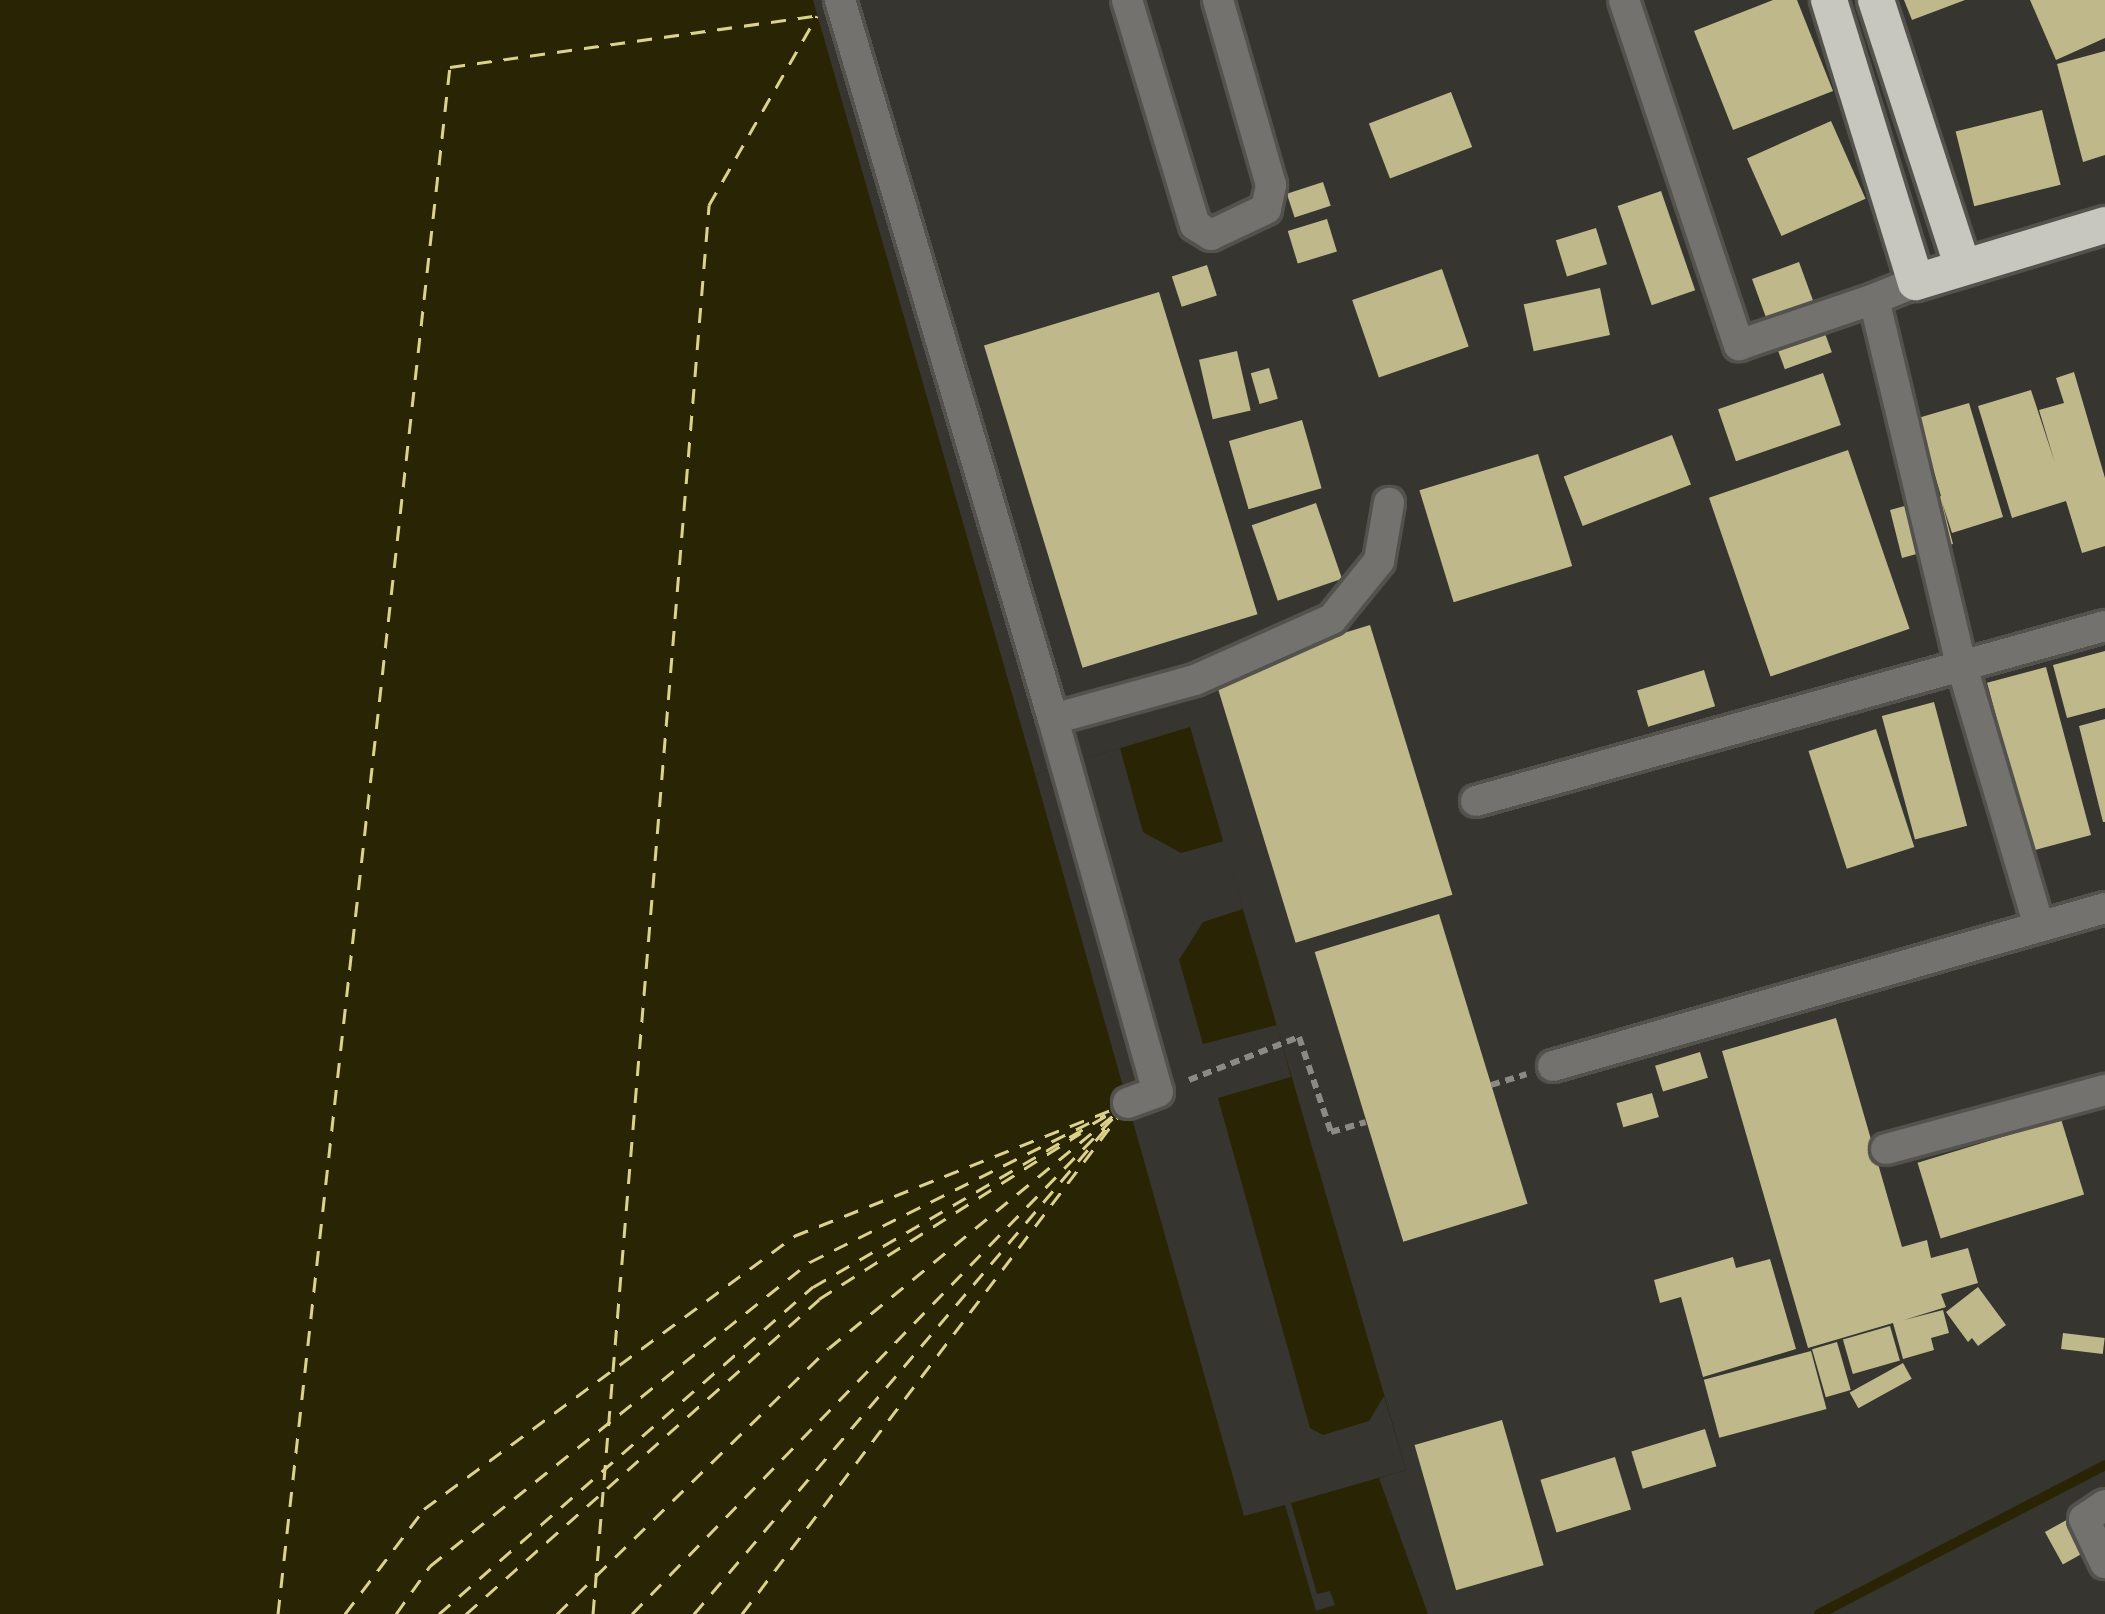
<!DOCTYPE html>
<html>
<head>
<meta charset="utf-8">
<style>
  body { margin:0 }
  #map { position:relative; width:2105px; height:1614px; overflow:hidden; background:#36352f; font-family:Roboto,sans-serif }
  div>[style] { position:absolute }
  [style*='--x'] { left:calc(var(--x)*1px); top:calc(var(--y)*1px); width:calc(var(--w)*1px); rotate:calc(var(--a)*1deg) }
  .water>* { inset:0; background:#292404 }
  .pier>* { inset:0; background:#36352f }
  .stream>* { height:10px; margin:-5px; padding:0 5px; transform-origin:5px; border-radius:5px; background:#292404 }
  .ferry>* { height:3px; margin-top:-1.5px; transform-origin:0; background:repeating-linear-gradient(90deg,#dbd28b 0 15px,transparent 0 27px) }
  .building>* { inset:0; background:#beb88b; transform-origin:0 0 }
  .path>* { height:6px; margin-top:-3px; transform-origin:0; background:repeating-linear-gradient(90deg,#8b8a85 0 9px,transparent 0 15px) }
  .roads { filter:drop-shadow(3px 0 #53524d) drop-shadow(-3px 0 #53524d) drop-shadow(0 3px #53524d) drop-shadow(0 -3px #53524d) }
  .minor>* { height:30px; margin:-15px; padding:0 15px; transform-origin:15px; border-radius:15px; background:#73726f }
  .highway>* { height:36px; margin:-18px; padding:0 18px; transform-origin:18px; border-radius:18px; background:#c7c7bf }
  span { translate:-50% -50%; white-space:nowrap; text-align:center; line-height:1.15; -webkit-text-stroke:12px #36352f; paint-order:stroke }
</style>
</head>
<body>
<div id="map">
  <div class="water">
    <div style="clip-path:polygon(0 0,813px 0,1035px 774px,1190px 727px,1406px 1470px,1379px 1478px,1428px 1614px,0 1614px)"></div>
  </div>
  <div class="pier">
    <div style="clip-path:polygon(1120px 748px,1143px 832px,1181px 853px,1224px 841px,1243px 909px,1203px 922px,1179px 960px,1203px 1044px,1277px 1025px,1291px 1077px,1218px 1098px,1310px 1428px,1323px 1435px,1369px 1421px,1384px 1396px,1406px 1470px,1291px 1503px,1317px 1594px,1330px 1591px,1335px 1605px,1316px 1611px,1285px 1505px,1244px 1516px,1035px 774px)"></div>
  </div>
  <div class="stream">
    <div style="--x:1819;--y:1614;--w:322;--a:-27.5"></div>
  </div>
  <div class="ferry">
    <div style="--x:278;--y:1614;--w:1557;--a:-83.66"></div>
    <div style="--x:450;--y:67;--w:372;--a:-8"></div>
    <div style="--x:345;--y:1614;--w:131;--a:-53"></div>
    <div style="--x:424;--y:1509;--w:460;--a:-36.4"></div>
    <div style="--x:794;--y:1236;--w:346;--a:-21.7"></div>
    <div style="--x:396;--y:1614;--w:59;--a:-54.7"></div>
    <div style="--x:430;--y:1566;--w:487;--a:-38.7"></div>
    <div style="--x:810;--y:1262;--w:330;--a:-26.5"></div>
    <div style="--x:439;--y:1614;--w:497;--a:-41.2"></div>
    <div style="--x:813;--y:1287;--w:351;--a:-30.3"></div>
    <div style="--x:466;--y:1614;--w:473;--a:-41.7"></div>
    <div style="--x:819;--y:1299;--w:310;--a:-32.4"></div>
    <div style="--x:557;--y:1614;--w:380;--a:-44.4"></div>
    <div style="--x:829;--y:1348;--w:372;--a:-39.3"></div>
    <div style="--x:593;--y:1614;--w:1414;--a:-85.29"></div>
    <div style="--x:709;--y:205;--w:218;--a:-60.3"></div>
    <div style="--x:632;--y:1614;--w:692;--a:-45.88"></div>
    <div style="--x:694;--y:1614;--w:639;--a:-49.7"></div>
    <div style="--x:742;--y:1614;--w:627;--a:-52.91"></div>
  </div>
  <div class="building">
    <div style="clip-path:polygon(1773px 0,1797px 0,1833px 91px,1733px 130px,1694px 31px)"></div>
    <div style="clip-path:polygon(1904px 0,1965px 0,1912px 20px)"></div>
    <div style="clip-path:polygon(2030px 0,2105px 0,2105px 38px,2056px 60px)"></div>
    <div style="clip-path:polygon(2105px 51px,2105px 155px,2083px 162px,2057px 64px)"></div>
    <div style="left:1451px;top:92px;width:59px;height:88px;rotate:69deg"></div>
    <div style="left:2042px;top:110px;width:77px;height:89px;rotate:76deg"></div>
    <div style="left:1831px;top:121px;width:85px;height:92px;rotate:66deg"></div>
    <div style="left:1323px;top:182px;width:25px;height:38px;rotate:72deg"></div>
    <div style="left:1661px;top:191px;width:105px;height:46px;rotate:71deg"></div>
    <div style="left:1327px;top:219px;width:34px;height:41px;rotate:73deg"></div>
    <div style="left:1596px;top:228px;width:38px;height:42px;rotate:73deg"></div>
    <div style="left:1799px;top:262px;width:96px;height:50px;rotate:70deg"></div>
    <div style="left:1207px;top:265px;width:32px;height:37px;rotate:72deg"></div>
    <div style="left:1442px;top:269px;width:82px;height:95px;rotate:71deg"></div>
    <div style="left:1600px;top:288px;width:48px;height:78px;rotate:78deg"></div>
    <div style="left:1159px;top:292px;width:337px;height:183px;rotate:73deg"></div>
    <div style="left:1237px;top:351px;width:61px;height:39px;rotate:77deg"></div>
    <div style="left:1269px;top:368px;width:32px;height:19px;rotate:74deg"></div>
    <div style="clip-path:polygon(2074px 372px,2105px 478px,2105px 546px,2082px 553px,2066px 501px,2012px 518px,1978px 406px,2031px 390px,2055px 463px,2039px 410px,2064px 403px,2056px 378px)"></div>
    <div style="left:1823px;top:373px;width:55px;height:111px;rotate:71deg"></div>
    <div style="clip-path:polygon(1969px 403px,2003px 517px,1952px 533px,1942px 502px,1953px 544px,1902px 558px,1890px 510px,1941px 496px,1918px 418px)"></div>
    <div style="left:1302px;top:420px;width:71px;height:76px;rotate:74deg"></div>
    <div style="left:1672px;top:435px;width:53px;height:116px;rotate:69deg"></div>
    <div style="left:1848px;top:450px;width:189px;height:147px;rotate:71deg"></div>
    <div style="left:1538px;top:454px;width:117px;height:124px;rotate:73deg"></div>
    <div style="left:1316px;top:503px;width:80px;height:68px;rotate:71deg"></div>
    <div style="left:1370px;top:625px;width:282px;height:164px;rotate:73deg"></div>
    <div style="clip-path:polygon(2105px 651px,2105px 708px,2067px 718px,2053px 665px)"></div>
    <div style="left:2046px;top:667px;width:174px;height:61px;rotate:75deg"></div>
    <div style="left:1704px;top:670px;width:38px;height:70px;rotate:73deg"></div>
    <div style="left:1934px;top:702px;width:128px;height:54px;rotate:75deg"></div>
    <div style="clip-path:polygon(2105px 719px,2105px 822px,2103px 822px,2079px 726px)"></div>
    <div style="left:1876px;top:729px;width:124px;height:71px;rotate:72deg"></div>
    <div style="left:1439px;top:914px;width:303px;height:130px;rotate:73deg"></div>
    <div style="clip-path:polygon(1836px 1018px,1902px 1247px,1927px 1240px,1931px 1258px,1968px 1248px,1978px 1283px,1941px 1294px,1946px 1307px,1904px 1320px,1943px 1310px,1949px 1333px,1931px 1338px,1934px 1350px,1903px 1359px,1893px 1323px,1808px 1348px,1722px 1051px)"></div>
    <div style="left:1700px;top:1052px;width:27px;height:47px;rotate:73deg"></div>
    <div style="left:1652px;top:1093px;width:25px;height:37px;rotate:74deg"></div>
    <div style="left:2061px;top:1119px;width:79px;height:150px;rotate:73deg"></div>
    <div style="clip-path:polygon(1733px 1257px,1736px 1268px,1770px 1259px,1796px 1349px,1703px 1377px,1681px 1297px,1660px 1303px,1654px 1280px)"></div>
    <div style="clip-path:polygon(1978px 1287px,2006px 1325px,1978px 1346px,1972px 1338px,1968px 1342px,1946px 1312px)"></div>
    <div style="left:1890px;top:1326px;width:36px;height:49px;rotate:74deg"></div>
    <div style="left:2063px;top:1333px;width:42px;height:16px;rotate:7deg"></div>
    <div style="left:1837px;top:1342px;width:50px;height:26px;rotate:74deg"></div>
    <div style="left:1811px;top:1351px;width:60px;height:111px;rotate:75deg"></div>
    <div style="left:1903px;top:1363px;width:18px;height:61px;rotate:61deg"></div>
    <div style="left:1502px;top:1420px;width:151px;height:91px;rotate:74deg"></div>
    <div style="left:1705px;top:1429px;width:39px;height:77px;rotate:73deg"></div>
    <div style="left:1615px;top:1457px;width:55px;height:78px;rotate:73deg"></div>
    <div style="left:2072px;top:1517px;width:37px;height:31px;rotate:61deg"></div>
  </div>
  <div class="path">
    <div style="--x:1189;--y:1080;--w:118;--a:-21.4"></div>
    <div style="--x:1299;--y:1037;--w:100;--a:71.4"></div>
    <div style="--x:1331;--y:1132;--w:36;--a:-16"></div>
    <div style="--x:1491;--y:1085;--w:37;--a:-17"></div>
  </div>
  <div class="roads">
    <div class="minor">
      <div style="--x:840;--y:0;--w:750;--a:73.5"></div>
      <div style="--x:1053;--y:719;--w:147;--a:-15.4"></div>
      <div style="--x:1195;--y:680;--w:150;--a:-24"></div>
      <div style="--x:1332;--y:619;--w:75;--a:-51"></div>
      <div style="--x:1379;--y:561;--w:59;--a:-80.2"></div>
      <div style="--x:1127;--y:0;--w:235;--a:73.2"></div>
      <div style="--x:1195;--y:225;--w:19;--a:32"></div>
      <div style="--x:1211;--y:235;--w:61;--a:-25.3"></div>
      <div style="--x:1266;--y:209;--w:25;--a:-78"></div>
      <div style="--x:1271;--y:185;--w:192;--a:-106"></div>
      <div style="--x:1624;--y:0;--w:364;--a:71.6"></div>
      <div style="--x:1739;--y:345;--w:143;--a:-18.8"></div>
      <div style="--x:1916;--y:282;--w:45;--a:158"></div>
      <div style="--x:1874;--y:299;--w:374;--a:76.6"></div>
      <div style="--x:1961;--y:663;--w:275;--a:73.5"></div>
      <div style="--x:1053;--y:719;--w:387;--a:74.3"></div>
      <div style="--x:1158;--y:1092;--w:32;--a:160"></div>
      <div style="--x:1476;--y:801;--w:653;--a:-15.55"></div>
      <div style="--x:1553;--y:1066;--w:574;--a:-15.97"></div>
      <div style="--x:1886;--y:1149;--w:227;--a:-15.1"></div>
      <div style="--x:2105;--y:1505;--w:25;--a:146"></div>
      <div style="--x:2084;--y:1519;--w:49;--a:64.5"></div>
    </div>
    <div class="highway">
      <div style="--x:1829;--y:0;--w:295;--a:72.9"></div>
      <div style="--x:1916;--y:282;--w:197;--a:-16.8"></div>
      <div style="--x:1876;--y:0;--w:281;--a:72"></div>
    </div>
  </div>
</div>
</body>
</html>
